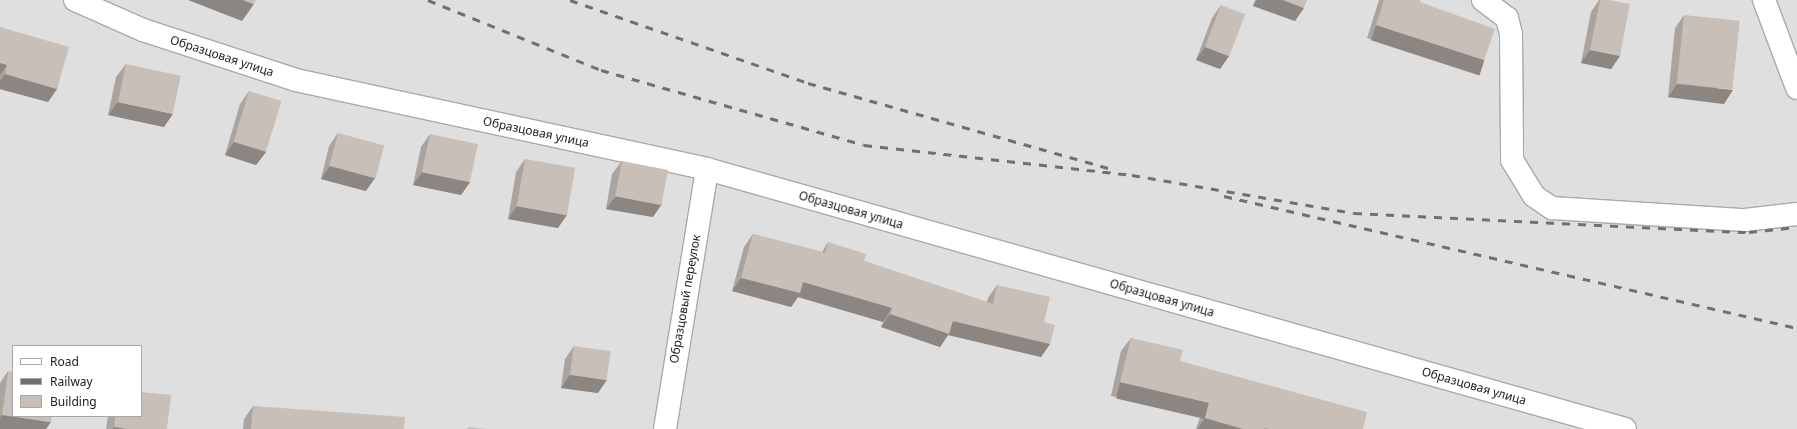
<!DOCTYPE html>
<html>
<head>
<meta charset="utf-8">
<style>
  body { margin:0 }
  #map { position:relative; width:1797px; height:429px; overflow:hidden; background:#f2efe9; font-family:"Noto Sans",sans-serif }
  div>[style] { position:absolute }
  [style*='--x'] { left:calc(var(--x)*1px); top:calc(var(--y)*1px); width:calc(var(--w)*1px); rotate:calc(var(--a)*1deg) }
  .residential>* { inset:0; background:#e0dfdf }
  .roads { filter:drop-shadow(1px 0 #a9a9a9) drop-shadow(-1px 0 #a9a9a9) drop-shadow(0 1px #a9a9a9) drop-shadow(0 -1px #a9a9a9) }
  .minor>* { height:22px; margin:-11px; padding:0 11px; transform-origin:11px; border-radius:11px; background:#fff }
  .rail>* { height:3px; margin-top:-1.5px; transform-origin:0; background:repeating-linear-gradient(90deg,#707070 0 8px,transparent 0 16px) }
  .wall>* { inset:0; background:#aba49e }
  .shaded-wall>* { inset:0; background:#8b8681; transform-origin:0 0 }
  .building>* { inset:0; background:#c7bfb8; transform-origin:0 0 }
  span { translate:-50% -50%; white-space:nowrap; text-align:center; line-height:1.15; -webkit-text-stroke:3px #fff; paint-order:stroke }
  .street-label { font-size:12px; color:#222 }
  .legend { position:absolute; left:12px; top:345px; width:130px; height:72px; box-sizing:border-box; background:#fff; border:1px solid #a7a7a7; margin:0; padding:5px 7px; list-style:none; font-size:12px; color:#222 }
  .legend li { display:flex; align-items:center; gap:8px; height:20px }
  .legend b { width:20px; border:1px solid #a7a7a7 }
</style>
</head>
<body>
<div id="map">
  <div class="residential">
    <div style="clip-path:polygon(evenodd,0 0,1797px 0,1797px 429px,0 429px,0 0,13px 346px,141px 346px,141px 416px,13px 416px,13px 346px)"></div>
  </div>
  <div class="roads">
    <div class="minor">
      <div style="--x:75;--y:0;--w:74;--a:23.8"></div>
      <div style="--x:143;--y:30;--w:161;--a:18.1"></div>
      <div style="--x:296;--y:80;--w:421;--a:12.2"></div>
      <div style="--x:707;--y:169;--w:954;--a:15.81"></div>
      <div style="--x:1483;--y:0;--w:30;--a:37"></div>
      <div style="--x:1507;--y:18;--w:16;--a:76"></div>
      <div style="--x:1511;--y:34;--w:126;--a:89.5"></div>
      <div style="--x:1512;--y:160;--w:42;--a:58.6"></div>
      <div style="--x:1534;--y:196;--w:22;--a:34"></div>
      <div style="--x:1552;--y:208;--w:193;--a:3.6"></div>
      <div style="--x:1745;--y:220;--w:52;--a:-6.6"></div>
      <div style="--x:1764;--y:0;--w:94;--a:69.4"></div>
      <div style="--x:665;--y:429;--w:263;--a:-80.8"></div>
    </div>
  </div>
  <div class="rail">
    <div style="--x:428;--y:0;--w:187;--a:22"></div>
    <div style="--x:601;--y:70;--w:273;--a:15.9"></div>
    <div style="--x:864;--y:145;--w:270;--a:6.4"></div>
    <div style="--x:1132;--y:175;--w:225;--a:9.7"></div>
    <div style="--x:1354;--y:213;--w:395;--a:2.8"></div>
    <div style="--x:1749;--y:232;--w:48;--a:-5.9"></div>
    <div style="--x:570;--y:0;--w:252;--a:19.2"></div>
    <div style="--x:808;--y:83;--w:312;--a:15.8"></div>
    <div style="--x:1224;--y:196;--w:588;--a:12.97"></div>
  </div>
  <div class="wall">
    <div style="clip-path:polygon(1255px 0,1307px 0,1295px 21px,1253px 6px)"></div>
    <div style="clip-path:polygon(1379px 0,1420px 0,1420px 2px,1484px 60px,1474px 73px,1367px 38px)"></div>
    <div style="clip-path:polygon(1599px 0,1609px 0,1620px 56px,1611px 69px,1581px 63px,1591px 12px)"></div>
    <div style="clip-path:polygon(1221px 5px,1229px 56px,1220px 69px,1196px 60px,1212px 18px)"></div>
    <div style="clip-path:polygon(1684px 15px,1724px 104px,1668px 97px,1675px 28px)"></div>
    <div style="clip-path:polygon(0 27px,57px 89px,48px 102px,0 89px)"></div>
    <div style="clip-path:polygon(126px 64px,164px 127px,108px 115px,116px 77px)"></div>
    <div style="clip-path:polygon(249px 91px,266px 152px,256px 165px,225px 155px,240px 104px)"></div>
    <div style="clip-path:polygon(338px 133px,366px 191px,321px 179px,329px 146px)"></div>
    <div style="clip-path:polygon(430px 134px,470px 182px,461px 195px,413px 185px,421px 147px)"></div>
    <div style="clip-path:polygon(525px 159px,558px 228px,508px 219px,516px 172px)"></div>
    <div style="clip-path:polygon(622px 161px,653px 217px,606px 209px,612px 174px)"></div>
    <div style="clip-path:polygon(753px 234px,822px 252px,828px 242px,864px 261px,987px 302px,988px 298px,997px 285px,1044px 322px,1050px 344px,1041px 357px,948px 335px,940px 347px,881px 327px,883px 322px,798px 297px,791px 307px,732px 291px,744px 247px)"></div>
    <div style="clip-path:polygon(1131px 338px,1180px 361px,1363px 429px,1196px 429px,1200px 417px,1111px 396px,1121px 351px)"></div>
    <div style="clip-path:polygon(574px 346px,598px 393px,561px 388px,565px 359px)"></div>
    <div style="clip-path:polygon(8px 371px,46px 429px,0 429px,0 383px)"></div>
    <div style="clip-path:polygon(253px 406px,404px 429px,243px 429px,244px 419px)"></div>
    <div style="clip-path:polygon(108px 416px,141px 416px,167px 429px,106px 429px)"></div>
  </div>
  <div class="shaded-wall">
    <div style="clip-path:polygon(188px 0,243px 0,254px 4px,242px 21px)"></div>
    <div style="clip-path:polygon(1257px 0,1283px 0,1304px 8px,1295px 21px,1253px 6px)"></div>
    <div style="left:1376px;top:25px;width:114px;height:16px;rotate:18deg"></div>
    <div style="clip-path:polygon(1205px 47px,1229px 56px,1220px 69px,1196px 60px)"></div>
    <div style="clip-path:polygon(1590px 50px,1620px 56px,1611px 69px,1581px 63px)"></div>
    <div style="clip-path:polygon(0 63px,7px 65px,0 75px)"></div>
    <div style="clip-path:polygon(5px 74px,57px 89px,48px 102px,0 89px,0 81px)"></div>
    <div style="clip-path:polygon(1677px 84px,1733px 90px,1724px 104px,1668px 97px)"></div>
    <div style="clip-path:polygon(118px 102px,173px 114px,164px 127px,108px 115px)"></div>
    <div style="clip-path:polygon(234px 142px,266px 152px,256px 165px,225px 155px)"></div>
    <div style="clip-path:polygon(330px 166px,375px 178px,366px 191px,321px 179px)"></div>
    <div style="clip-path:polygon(422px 172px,470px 182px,461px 195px,413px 185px)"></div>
    <div style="clip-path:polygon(616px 196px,662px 204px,653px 217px,606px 209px)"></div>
    <div style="clip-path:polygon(517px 206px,567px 215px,558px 228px,508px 219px)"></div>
    <div style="clip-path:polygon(741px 278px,803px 282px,892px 308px,883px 322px,798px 297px,791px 307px,732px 291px)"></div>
    <div style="clip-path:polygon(890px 314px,953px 321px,1050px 344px,1041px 357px,948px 335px,940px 347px,881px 327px)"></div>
    <div style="clip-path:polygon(570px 375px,607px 380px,598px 393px,561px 388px)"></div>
    <div style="left:1120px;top:382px;width:91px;height:17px;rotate:13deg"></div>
    <div style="clip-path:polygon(2px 415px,51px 422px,46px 429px,0 429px,0 418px)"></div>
    <div style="clip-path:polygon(1205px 418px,1243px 429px,1197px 429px)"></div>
    <div style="clip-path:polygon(114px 427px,128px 429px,113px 429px)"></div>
  </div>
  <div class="building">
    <div style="clip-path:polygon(243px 0,256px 0,254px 4px)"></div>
    <div style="clip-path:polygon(1283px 0,1307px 0,1304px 8px)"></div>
    <div style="clip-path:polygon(1384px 0,1420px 0,1420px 2px,1495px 29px,1484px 60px,1376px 25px)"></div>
    <div style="clip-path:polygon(1600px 0,1609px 0,1630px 4px,1620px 56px,1590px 50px)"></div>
    <div style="left:1221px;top:5px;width:26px;height:45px;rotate:21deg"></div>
    <div style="left:1684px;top:15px;width:56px;height:69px;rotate:6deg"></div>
    <div style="clip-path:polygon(0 27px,69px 47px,57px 89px,5px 74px,7px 65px,0 63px)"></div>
    <div style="left:126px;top:64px;width:56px;height:39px;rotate:12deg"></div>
    <div style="left:249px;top:91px;width:34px;height:53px;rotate:17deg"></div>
    <div style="left:338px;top:133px;width:48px;height:34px;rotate:15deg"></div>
    <div style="left:430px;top:134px;width:49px;height:39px;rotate:12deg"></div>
    <div style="left:525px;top:159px;width:51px;height:48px;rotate:10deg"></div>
    <div style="left:622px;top:161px;width:47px;height:36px;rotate:11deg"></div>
    <div style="clip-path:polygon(753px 234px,825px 253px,828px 242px,866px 254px,864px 261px,993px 304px,997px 285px,1050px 297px,1044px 322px,1055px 325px,1050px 344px,953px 321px,949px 334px,890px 314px,892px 308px,803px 282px,800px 293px,741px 278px)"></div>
    <div style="clip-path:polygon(1131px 338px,1183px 350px,1180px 361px,1367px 412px,1363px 429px,1270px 429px,1264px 428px,1264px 429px,1243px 429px,1205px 418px,1209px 403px,1120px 382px)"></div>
    <div style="left:574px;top:346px;width:37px;height:29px;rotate:8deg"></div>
    <div style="clip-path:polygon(8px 371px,13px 372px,13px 416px,52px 416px,51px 422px,2px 415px)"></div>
    <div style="clip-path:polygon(141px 392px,171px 395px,167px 429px,128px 429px,114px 427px,115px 416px,141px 416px)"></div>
    <div style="clip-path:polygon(253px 406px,405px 417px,404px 429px,251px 429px)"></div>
    <div style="clip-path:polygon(468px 427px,488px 429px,467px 429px)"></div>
  </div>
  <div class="street-label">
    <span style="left:222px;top:56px;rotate:18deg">Образцовая улица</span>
    <span style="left:536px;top:132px;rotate:12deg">Образцовая улица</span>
    <span style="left:851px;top:210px;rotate:16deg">Образцовая улица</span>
    <span style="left:1162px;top:298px;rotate:16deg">Образцовая улица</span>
    <span style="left:685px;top:299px;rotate:-80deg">Образцовый переулок</span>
    <span style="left:1474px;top:386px;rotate:16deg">Образцовая улица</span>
  </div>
  <ul class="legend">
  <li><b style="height:5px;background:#fff"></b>Road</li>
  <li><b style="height:5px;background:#707070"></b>Railway</li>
  <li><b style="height:11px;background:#c7bfb8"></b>Building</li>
  </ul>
</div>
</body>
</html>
